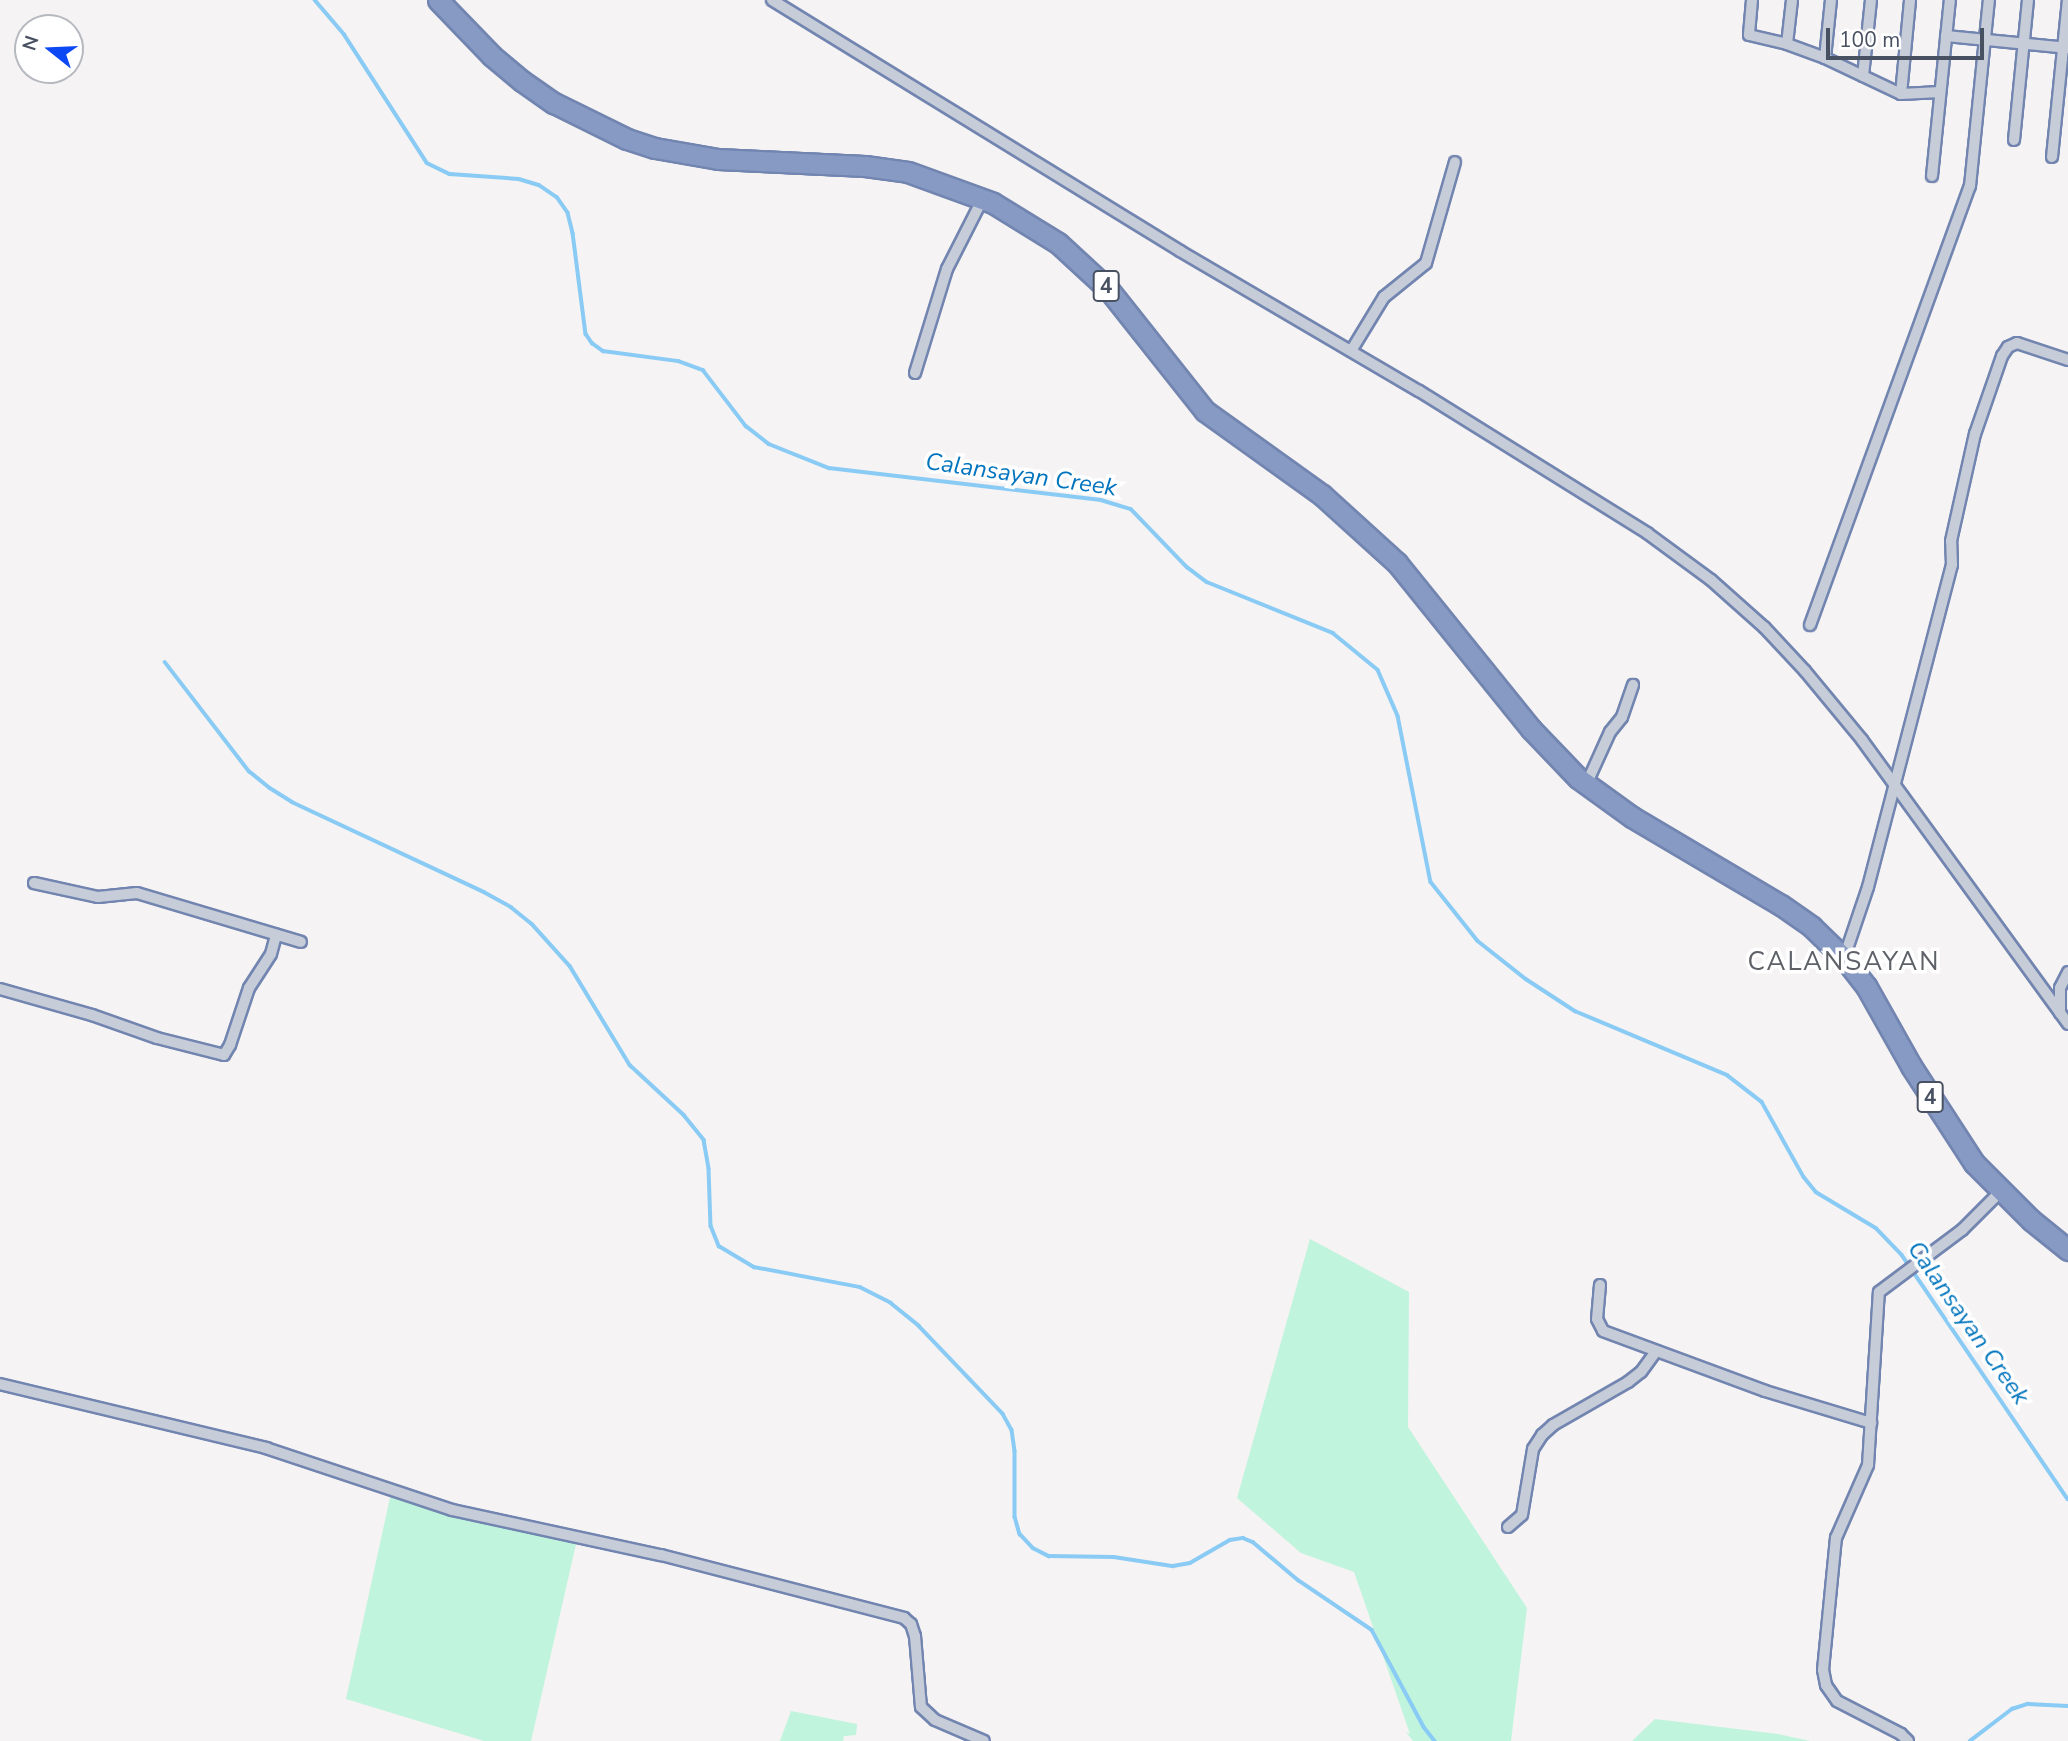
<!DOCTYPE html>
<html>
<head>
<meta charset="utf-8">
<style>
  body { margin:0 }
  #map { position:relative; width:2068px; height:1741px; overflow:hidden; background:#f5f3f3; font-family:"Nunito Sans",sans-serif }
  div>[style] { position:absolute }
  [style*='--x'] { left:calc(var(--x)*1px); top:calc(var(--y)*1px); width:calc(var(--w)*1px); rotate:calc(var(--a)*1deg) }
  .green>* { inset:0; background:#c0f4dd }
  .stream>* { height:3.5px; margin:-1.75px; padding:0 1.75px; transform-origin:1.75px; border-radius:1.75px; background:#89cbf4 }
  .roads { filter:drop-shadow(2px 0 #7285b0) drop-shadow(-2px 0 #7285b0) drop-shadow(0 2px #7285b0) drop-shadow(0 -2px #7285b0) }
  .street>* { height:10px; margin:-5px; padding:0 5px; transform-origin:5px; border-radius:5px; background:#c6ccd8 }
  .highway>* { height:19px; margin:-9.5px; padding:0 9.5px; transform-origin:9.5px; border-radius:9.5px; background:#879ac4 }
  span { translate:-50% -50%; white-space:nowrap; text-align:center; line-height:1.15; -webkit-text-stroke:7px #fff; paint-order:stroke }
  .shield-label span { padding:2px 5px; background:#fff; border:2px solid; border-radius:5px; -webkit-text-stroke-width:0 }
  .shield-label { font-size:21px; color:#485162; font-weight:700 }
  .water-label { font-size:24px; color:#0074bd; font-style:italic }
  .quarter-label { font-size:26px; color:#5e6168; letter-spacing:2px }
  .north { position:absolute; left:14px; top:14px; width:70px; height:70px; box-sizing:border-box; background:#fff; border:2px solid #b6b9c0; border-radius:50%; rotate:288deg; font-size:19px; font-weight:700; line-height:28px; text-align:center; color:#485162 }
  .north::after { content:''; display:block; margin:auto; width:24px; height:32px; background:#0c49f5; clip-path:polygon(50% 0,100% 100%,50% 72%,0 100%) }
  .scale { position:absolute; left:1826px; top:28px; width:158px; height:32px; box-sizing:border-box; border:4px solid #485162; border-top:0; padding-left:9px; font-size:21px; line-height:24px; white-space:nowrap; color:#485162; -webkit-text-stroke:5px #fff; paint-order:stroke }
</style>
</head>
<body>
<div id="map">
  <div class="green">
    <div style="clip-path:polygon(1310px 1239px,1409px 1292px,1408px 1427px,1527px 1608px,1511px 1741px,1413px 1741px,1406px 1732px,1410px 1734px,1354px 1572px,1301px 1553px,1237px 1498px)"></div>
    <div style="clip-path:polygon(391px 1493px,579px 1531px,531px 1741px,484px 1741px,346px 1699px)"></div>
    <div style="clip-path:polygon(791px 1711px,857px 1724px,856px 1735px,844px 1736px,843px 1741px,780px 1741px)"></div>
    <div style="clip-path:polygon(1655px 1719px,1778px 1734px,1810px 1741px,1632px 1741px)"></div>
  </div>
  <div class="stream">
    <div style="--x:315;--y:0;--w:45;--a:49.5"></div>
    <div style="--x:344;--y:34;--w:153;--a:57.2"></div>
    <div style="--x:427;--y:163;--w:25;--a:26"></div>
    <div style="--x:450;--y:174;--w:69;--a:4.1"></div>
    <div style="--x:519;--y:179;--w:21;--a:17"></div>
    <div style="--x:539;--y:185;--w:22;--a:34"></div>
    <div style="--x:557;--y:197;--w:19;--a:55"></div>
    <div style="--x:568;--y:213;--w:21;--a:76"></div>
    <div style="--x:573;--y:233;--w:102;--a:82.7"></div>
    <div style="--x:586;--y:334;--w:11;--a:56"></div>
    <div style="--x:592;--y:343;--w:14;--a:36"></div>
    <div style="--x:603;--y:351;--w:76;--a:7.6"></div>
    <div style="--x:678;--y:361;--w:27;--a:20"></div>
    <div style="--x:703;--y:370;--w:71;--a:52.5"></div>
    <div style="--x:746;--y:426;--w:29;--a:38"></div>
    <div style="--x:769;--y:444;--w:65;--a:21.8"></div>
    <div style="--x:829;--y:468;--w:274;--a:6.7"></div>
    <div style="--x:1101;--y:500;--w:31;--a:17"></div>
    <div style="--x:1131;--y:509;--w:81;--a:46"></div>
    <div style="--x:1187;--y:567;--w:25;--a:37"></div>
    <div style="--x:1207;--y:582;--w:136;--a:22"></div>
    <div style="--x:1333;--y:633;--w:58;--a:39.4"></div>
    <div style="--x:1378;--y:670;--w:50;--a:66.5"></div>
    <div style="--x:1398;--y:716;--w:169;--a:78.8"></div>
    <div style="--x:1431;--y:882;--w:75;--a:51.5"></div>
    <div style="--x:1478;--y:941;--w:61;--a:38.4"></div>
    <div style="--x:1526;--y:979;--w:59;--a:33.1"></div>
    <div style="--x:1575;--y:1011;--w:165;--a:22.8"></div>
    <div style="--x:1727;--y:1075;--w:44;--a:37.6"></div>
    <div style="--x:1762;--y:1102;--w:86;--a:60.8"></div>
    <div style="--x:1804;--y:1177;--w:19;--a:51"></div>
    <div style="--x:1816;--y:1192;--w:70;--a:31"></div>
    <div style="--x:1876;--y:1228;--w:37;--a:46"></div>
    <div style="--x:1902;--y:1255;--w:295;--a:55.8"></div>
    <div style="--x:165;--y:662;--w:138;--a:52.4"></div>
    <div style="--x:249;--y:771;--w:27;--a:39"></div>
    <div style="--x:270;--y:788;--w:26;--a:32"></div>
    <div style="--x:292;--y:802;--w:212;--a:25.1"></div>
    <div style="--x:484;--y:892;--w:31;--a:29"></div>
    <div style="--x:511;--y:907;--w:27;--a:39"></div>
    <div style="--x:532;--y:924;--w:57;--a:47.9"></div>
    <div style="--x:570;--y:966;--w:116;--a:58.8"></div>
    <div style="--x:630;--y:1065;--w:74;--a:42.8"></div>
    <div style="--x:684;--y:1115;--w:32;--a:51"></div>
    <div style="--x:704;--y:1140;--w:29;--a:80"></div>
    <div style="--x:709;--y:1169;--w:57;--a:88"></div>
    <div style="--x:711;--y:1226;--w:22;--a:68"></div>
    <div style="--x:719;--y:1246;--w:41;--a:31"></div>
    <div style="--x:754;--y:1267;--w:108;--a:10.7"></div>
    <div style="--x:860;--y:1287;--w:35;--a:27"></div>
    <div style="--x:891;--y:1303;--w:36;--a:39"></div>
    <div style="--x:919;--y:1326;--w:122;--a:46.3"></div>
    <div style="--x:1003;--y:1414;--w:18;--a:61"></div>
    <div style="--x:1012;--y:1430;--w:21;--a:82"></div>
    <div style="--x:1015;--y:1451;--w:66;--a:90"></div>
    <div style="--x:1015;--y:1517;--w:18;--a:74"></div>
    <div style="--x:1020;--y:1534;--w:19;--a:47"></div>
    <div style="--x:1033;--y:1548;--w:18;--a:27"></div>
    <div style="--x:1049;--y:1556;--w:65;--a:0.9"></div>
    <div style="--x:1114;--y:1557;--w:60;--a:8.7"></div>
    <div style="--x:1173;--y:1566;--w:17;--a:-10"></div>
    <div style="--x:1190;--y:1563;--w:46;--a:-29.9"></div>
    <div style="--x:1230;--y:1540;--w:13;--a:-9"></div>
    <div style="--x:1243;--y:1538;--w:11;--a:22"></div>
    <div style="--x:1253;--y:1542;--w:59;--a:40.2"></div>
    <div style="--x:1298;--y:1580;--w:89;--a:34"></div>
    <div style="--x:1372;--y:1630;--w:110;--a:61.8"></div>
    <div style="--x:1424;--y:1727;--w:18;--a:52"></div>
    <div style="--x:1970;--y:1741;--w:53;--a:-37.3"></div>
    <div style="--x:2012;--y:1709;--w:16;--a:-18"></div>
    <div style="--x:2027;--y:1704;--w:41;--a:2.8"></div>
  </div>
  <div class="roads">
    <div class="street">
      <div style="--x:772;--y:0;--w:479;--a:31.6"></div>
      <div style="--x:1180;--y:251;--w:277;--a:30.4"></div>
      <div style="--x:1419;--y:391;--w:269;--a:31.9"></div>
      <div style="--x:1647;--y:533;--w:79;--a:36.3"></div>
      <div style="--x:1711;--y:580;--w:71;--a:41.6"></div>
      <div style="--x:1764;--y:627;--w:60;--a:47"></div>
      <div style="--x:1805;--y:671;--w:89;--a:50.4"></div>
      <div style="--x:1862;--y:740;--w:351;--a:54"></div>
      <div style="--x:1752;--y:0;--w:35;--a:95"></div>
      <div style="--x:1749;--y:35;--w:39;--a:13"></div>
      <div style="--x:1787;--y:44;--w:40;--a:20.2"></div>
      <div style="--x:1825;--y:58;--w:84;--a:25.3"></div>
      <div style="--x:1901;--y:94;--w:39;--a:-3"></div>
      <div style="--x:1946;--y:36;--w:123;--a:5.6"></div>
      <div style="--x:1787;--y:44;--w:44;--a:-83.5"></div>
      <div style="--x:1825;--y:58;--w:58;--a:-84.1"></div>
      <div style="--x:1863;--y:76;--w:76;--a:-84"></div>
      <div style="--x:1901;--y:94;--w:94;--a:-84.5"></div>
      <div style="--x:2014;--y:140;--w:141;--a:-84.3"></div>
      <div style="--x:2052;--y:157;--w:158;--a:-84.2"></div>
      <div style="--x:1932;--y:176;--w:177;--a:-84.2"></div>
      <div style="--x:1351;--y:351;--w:63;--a:-58.6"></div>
      <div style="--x:1384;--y:297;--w:54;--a:-39"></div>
      <div style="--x:1426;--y:263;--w:105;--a:-74"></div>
      <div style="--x:915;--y:373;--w:109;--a:-72.9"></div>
      <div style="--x:947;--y:269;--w:80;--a:-63.1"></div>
      <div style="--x:1810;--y:625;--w:467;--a:-70"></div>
      <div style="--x:1970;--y:186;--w:187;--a:-84.2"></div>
      <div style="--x:1586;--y:785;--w:58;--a:-65.6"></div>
      <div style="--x:1610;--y:732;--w:19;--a:-51"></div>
      <div style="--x:1622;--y:717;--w:34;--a:-71"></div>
      <div style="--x:34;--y:883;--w:66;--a:12.3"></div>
      <div style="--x:98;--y:897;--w:39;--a:-6"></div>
      <div style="--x:137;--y:893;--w:171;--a:16.6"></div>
      <div style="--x:1844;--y:958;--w:75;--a:-71.3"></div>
      <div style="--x:1868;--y:887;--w:333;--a:-75.4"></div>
      <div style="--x:1952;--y:565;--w:24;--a:-92"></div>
      <div style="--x:1951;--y:541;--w:110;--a:-77.4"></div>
      <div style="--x:1975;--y:434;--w:83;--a:-70.9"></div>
      <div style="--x:2002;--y:356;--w:11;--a:-56"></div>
      <div style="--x:2008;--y:347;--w:10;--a:-24"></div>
      <div style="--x:2017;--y:343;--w:54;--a:18.4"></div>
      <div style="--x:0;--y:989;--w:96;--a:15.8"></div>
      <div style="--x:92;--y:1015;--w:69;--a:19.5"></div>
      <div style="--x:157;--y:1038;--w:69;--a:14.2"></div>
      <div style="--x:224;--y:1055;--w:12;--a:-59"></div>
      <div style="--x:230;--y:1045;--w:60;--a:-71.6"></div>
      <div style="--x:249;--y:988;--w:40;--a:-57.1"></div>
      <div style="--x:271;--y:954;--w:20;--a:-75"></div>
      <div style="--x:2060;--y:1013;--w:25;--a:-90"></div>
      <div style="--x:2060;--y:988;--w:18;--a:-63"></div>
      <div style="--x:1600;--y:1285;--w:34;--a:95"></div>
      <div style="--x:1597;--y:1319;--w:13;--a:63"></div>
      <div style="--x:1603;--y:1331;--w:173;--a:20.3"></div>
      <div style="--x:1765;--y:1391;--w:111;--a:16.8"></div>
      <div style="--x:0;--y:1384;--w:274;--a:13.5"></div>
      <div style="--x:266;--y:1448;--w:196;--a:18.4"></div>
      <div style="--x:452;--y:1510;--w:214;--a:12.2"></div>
      <div style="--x:661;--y:1555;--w:251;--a:14.5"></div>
      <div style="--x:904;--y:1618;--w:9;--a:41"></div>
      <div style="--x:911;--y:1624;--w:13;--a:72"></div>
      <div style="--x:915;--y:1636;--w:71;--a:85.2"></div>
      <div style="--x:921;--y:1707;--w:19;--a:43"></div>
      <div style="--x:935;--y:1720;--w:53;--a:23.2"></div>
      <div style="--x:1508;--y:1527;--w:18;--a:-41"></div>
      <div style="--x:1522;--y:1515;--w:67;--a:-80.5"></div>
      <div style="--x:1533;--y:1449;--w:17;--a:-57"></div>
      <div style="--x:1542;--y:1435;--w:15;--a:-42"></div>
      <div style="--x:1553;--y:1425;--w:86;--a:-29.8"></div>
      <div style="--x:1628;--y:1382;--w:16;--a:-38"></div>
      <div style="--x:1641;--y:1372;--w:26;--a:-54"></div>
      <div style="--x:1908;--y:1741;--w:10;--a:-135"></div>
      <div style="--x:1901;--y:1734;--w:72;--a:-152.7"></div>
      <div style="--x:1837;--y:1701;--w:19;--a:-125"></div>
      <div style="--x:1826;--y:1685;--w:15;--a:-101"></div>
      <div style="--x:1823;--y:1670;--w:133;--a:-84.4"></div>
      <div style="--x:1836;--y:1538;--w:80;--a:-66.3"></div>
      <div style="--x:1868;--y:1465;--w:173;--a:-86.4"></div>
      <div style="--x:1879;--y:1292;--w:104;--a:-36.8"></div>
      <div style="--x:1962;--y:1230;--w:55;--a:-45"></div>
    </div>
    <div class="highway">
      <div style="--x:438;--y:0;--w:78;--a:46"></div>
      <div style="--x:492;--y:56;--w:39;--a:40"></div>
      <div style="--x:522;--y:81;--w:39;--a:35"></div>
      <div style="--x:554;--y:103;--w:81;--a:26.3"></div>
      <div style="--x:627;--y:139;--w:29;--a:18"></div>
      <div style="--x:655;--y:148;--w:64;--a:9.9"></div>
      <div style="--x:718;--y:159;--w:147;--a:2.7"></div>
      <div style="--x:865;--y:166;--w:43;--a:7.9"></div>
      <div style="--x:908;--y:172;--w:90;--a:20"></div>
      <div style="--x:993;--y:203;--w:76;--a:31.6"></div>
      <div style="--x:1058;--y:243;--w:69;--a:42.7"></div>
      <div style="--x:1109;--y:290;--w:154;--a:51.6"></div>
      <div style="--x:1205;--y:411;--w:144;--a:35.7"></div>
      <div style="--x:1322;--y:495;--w:101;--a:42.2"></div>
      <div style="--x:1397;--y:563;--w:213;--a:51.1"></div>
      <div style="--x:1531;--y:729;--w:68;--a:46.2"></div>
      <div style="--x:1578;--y:778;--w:67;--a:35.8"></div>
      <div style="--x:1632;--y:817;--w:173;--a:30.6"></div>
      <div style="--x:1781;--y:905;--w:38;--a:35"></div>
      <div style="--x:1812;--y:927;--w:45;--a:44.1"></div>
      <div style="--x:1844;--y:958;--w:36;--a:52"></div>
      <div style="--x:1866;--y:986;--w:92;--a:60.6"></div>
      <div style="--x:1911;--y:1066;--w:116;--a:57"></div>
      <div style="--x:1974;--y:1163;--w:81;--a:45"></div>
      <div style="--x:2031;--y:1220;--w:48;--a:39"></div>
    </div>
  </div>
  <div class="shield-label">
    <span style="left:1106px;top:286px">4</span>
    <span style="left:1930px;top:1097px">4</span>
  </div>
  <div class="water-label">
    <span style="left:1021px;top:475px;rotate:8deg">Calansayan Creek</span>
    <span style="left:1968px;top:1323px;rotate:55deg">Calansayan Creek</span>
  </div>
  <div class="quarter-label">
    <span style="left:1844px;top:962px">CALANSAYAN</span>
  </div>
  <div class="north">N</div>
  <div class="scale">100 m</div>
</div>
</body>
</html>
